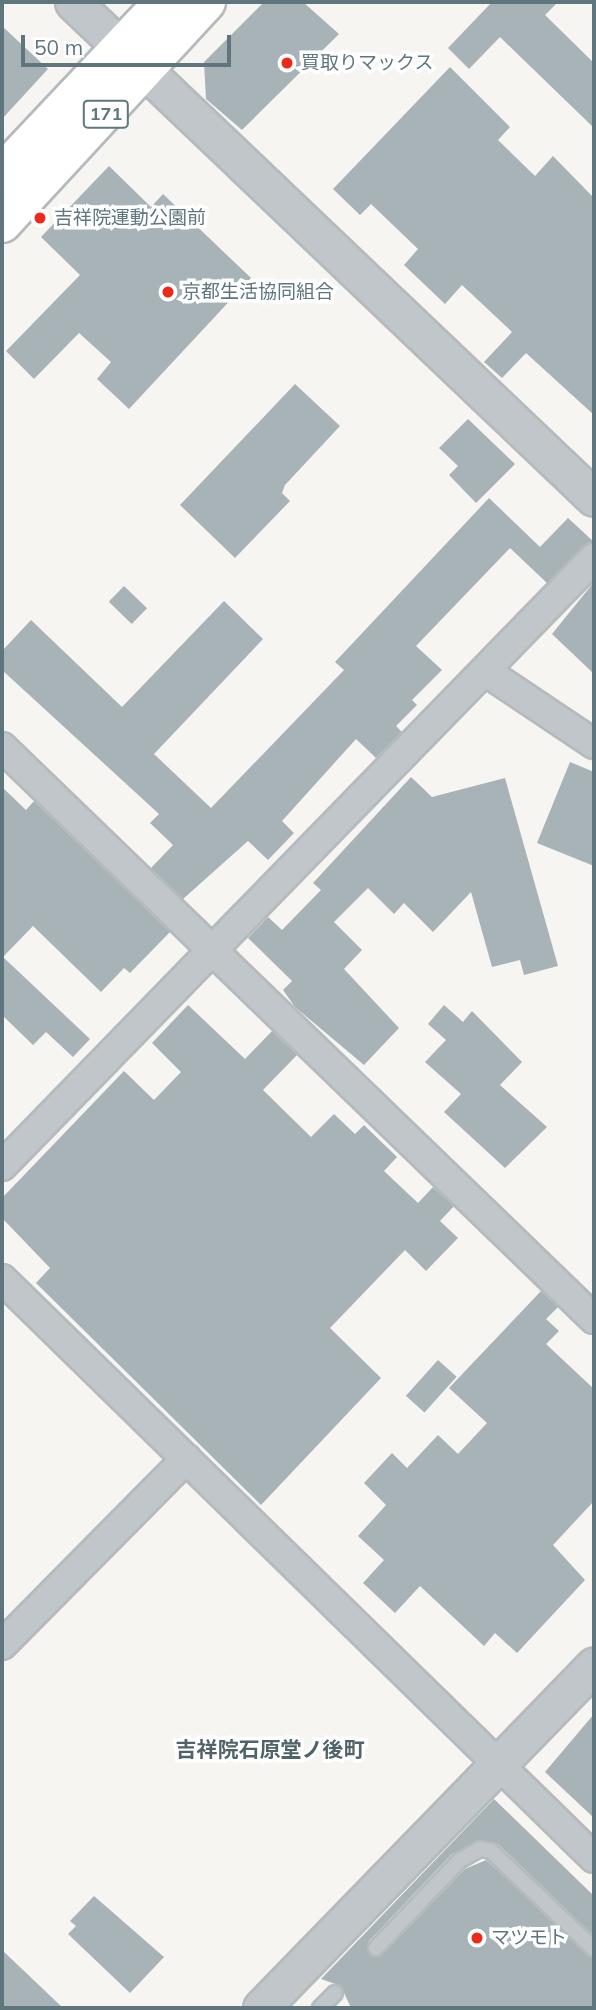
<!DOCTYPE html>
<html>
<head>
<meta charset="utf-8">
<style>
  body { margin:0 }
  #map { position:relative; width:596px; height:2010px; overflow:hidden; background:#f6f5f2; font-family:Mulish,"Noto Sans JP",sans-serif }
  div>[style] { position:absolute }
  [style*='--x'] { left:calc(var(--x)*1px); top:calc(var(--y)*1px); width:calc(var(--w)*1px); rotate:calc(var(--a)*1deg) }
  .building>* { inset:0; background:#a7b3b6; transform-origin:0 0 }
  .roads { filter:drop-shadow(2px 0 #b5babc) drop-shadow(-2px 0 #b5babc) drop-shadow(0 2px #b5babc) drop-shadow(0 -2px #b5babc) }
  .service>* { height:14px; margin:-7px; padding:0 7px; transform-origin:7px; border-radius:7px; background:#c0c6c9 }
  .minor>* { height:28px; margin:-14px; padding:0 14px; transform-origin:14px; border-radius:14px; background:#c0c6c9 }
  .tertiary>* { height:35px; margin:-17.5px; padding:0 17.5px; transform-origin:17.5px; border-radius:17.5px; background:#c0c6c9 }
  .trunk>* { height:38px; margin:-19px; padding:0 19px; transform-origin:19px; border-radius:19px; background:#fff }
  .dots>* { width:19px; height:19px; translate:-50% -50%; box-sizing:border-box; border:4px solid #fff; border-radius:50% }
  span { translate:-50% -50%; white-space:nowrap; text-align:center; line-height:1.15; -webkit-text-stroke:7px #fff; paint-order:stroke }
  .shield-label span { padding:2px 5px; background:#fff; border:2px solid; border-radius:5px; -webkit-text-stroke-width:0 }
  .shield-label { font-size:18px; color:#5f767f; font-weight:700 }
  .poi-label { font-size:19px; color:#5f767f }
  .left { translate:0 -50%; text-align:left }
  .neighbourhood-label { font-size:21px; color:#516269; font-weight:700 }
  .frame { position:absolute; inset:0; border:4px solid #5f767f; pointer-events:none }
  .scale { position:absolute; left:21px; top:35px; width:210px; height:32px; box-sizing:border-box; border:4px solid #5f767f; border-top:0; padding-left:9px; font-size:21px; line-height:24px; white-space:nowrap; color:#5f767f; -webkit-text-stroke:5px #fff; paint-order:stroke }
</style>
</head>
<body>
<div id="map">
  <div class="building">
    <div style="clip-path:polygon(264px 2px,303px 2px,339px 34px,242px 130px,206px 99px,204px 62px)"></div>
    <div style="clip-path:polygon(492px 2px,558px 2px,545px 15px,594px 63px,594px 128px,500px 37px,469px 69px,448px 48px)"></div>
    <div style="clip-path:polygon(2px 26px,48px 69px,2px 119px)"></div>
    <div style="clip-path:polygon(450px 67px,510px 127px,498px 140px,535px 176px,553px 156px,594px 198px,594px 415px,526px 353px,502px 378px,484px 362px,512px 332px,462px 285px,445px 304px,404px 265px,418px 249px,371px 204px,360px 215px,333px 189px)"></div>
    <div style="clip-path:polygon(109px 166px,151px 207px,163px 194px,251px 278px,129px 409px,97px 379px,111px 362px,79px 333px,34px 379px,6px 351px,80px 275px,41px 237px)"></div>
    <div style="clip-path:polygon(295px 384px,340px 426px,285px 485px,282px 493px,290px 501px,235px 558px,180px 505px)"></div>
    <div style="clip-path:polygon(468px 419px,515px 464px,476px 503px,449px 475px,458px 466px,439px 448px)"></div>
    <div style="clip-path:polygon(489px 498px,540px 547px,568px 518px,594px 542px,547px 583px,510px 548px,416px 646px,442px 670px,412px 700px,417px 705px,396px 726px,402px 732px,376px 758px,356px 739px,282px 821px,294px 833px,268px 860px,248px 841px,183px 899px,151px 868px,173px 845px,150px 823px,159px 814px,2px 670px,2px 651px,31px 620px,122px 707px,224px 601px,263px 639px,154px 754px,211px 808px,344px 670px,335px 662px)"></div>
    <div style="clip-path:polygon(594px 582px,594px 674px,552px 634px)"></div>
    <div style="left:124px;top:586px;width:32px;height:22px;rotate:44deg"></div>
    <div style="clip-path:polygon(570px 762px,594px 772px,594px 866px,537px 843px)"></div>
    <div style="clip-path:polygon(411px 777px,432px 797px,505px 778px,558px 966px,524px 975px,520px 960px,492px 967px,471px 892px,433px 932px,404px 903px,394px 914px,368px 888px,334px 922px,362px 950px,344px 969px,399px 1028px,364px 1065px,295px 1007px,283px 990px,292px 981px,248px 938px,268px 917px,282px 930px,321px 890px,313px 883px)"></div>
    <div style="clip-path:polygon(2px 787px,26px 810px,34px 801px,170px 932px,130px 973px,124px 968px,101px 992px,33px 926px,3px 957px,90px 1039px,73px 1057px,46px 1032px,33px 1045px,2px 1015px)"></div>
    <div style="clip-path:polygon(188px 1005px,245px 1059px,272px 1031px,297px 1055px,263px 1090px,311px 1137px,334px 1114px,355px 1134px,364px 1125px,397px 1157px,384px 1171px,418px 1203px,433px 1187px,454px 1206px,440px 1221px,458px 1238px,426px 1271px,405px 1250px,330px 1328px,381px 1378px,261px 1505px,36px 1283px,50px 1268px,2px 1218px,2px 1198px,124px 1071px,154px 1100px,181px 1072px,152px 1043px)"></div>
    <div style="clip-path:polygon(444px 1005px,463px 1022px,472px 1011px,522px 1062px,500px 1085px,547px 1127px,505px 1168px,444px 1112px,461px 1094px,425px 1062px,446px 1040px,428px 1024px)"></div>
    <div style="clip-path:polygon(541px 1291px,558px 1307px,546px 1319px,559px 1331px,546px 1344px,594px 1389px,594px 1501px,553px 1545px,585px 1580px,517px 1653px,495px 1633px,484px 1646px,420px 1586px,395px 1613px,363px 1583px,384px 1560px,358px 1536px,386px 1505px,364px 1483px,392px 1453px,407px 1468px,438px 1435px,458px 1454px,487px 1423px,449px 1388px)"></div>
    <div style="left:438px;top:1360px;width:25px;height:48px;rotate:42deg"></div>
    <div style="clip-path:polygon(594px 1714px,594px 1818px,545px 1772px)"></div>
    <div style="clip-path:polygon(494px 1799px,594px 1896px,594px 1936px,498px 1844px,481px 1840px,452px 1854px,369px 1941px,367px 1951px,382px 1955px,465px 1869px,486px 1860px,594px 1958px,594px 2008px,351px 2008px,341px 1986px,321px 1979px)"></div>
    <div style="clip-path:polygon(94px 1896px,164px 1957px,130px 1993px,68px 1934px,76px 1926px,70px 1921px)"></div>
    <div style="clip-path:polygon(2px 1950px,63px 2008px,2px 2008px)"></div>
  </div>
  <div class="roads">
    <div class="service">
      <div style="--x:376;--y:1948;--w:120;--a:-46.3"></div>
      <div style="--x:459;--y:1861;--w:24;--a:-30"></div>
      <div style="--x:480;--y:1849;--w:11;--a:10"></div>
      <div style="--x:491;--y:1851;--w:142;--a:43.6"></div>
      <div style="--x:320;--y:2008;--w:21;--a:-45"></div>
    </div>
    <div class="minor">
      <div style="--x:485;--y:671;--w:131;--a:33.8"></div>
      <div style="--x:2;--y:747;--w:823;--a:44.02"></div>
      <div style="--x:2;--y:1166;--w:849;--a:-45.76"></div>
      <div style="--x:2;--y:1279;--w:828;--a:44.36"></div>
      <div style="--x:2;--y:1645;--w:262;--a:-45.3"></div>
    </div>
    <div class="tertiary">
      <div style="--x:73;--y:2;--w:719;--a:43.59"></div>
      <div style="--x:261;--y:2008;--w:478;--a:-45.8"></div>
    </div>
    <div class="trunk">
      <div style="--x:2;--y:174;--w:236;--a:-46.7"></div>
      <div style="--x:2;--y:223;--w:301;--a:-47.3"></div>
    </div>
  </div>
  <div class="dots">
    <div style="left:287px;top:63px;background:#ee2919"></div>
    <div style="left:40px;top:218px;background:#ee2919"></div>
    <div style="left:168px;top:292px;background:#ee2919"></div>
    <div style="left:477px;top:1938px;background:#ee2919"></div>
  </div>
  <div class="shield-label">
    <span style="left:106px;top:114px">171</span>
  </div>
  <div class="poi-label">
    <span class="left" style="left:301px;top:63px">買取りマックス</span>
    <span class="left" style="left:54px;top:218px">吉祥院運動公園前</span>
    <span class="left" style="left:182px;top:292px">京都生活協同組合</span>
    <span class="left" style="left:491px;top:1938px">マツモト</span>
  </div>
  <div class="neighbourhood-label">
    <span style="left:270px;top:1749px">吉祥院石原堂ノ後町</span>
  </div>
  <div class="frame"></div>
  <div class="scale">50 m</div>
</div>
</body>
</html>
